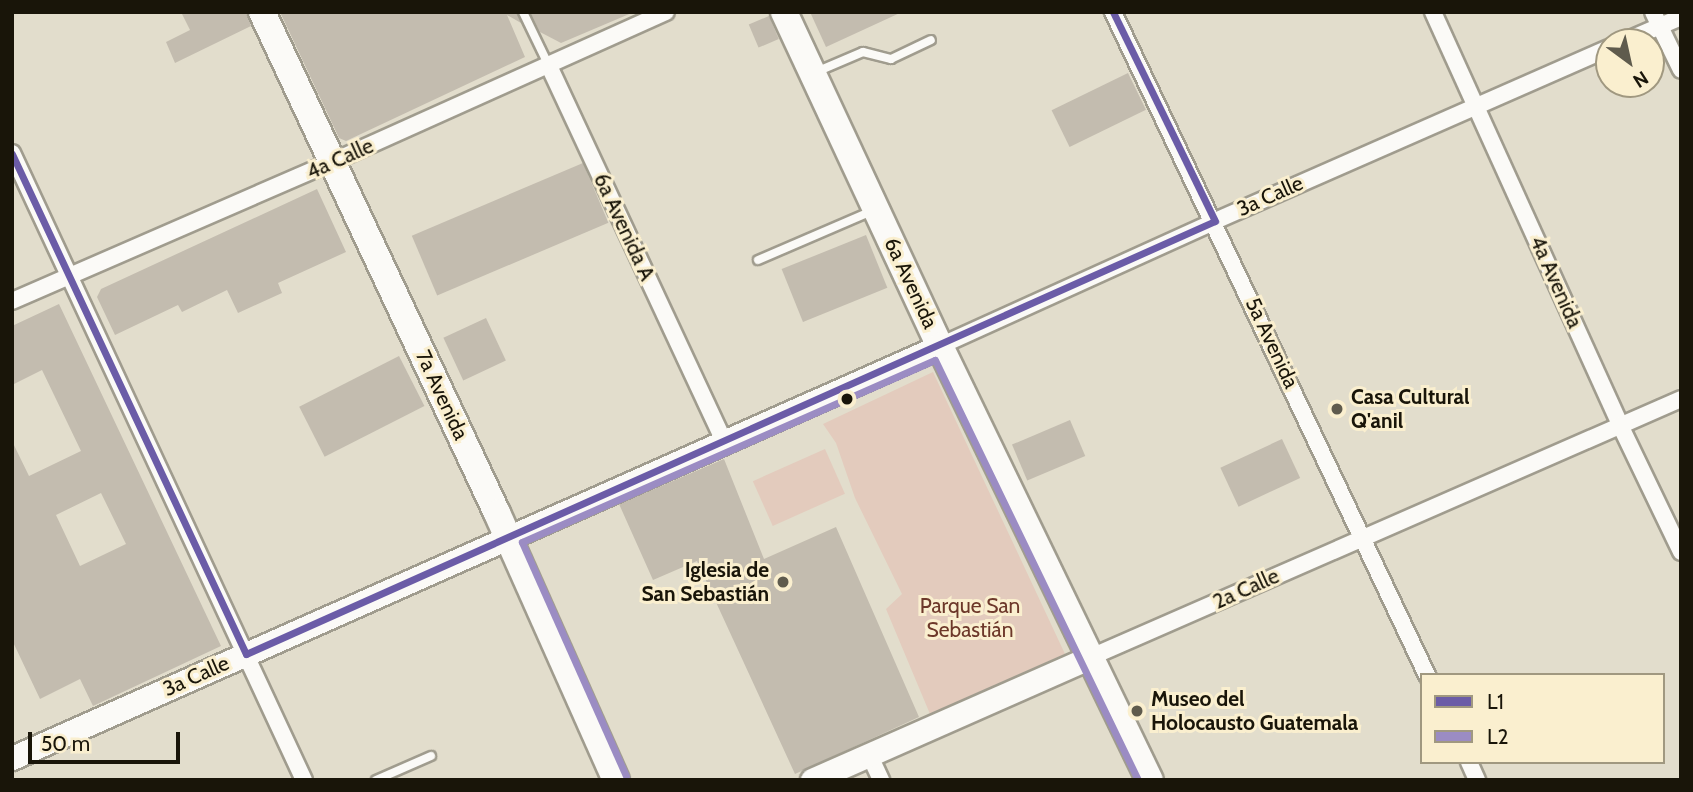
<!DOCTYPE html>
<html>
<head>
<meta charset="utf-8">
<style>
  body { margin:0 }
  #map { position:relative; width:1693px; height:792px; overflow:hidden; background:#e2ddcc; font-family:Cabin,sans-serif }
  div>[style] { position:absolute }
  [style*='--x'] { left:calc(var(--x)*1px); top:calc(var(--y)*1px); width:calc(var(--w)*1px); rotate:calc(var(--a)*1deg) }
  .green>* { inset:0; background:#e3cbbd; transform-origin:0 0 }
  .building>* { inset:0; background:#c3bcaf; transform-origin:0 0 }
  .roads { filter:drop-shadow(2px 0 #a09c8e) drop-shadow(-2px 0 #a09c8e) drop-shadow(0 2px #a09c8e) drop-shadow(0 -2px #a09c8e) }
  .lane>* { height:8px; margin:-4px; padding:0 4px; transform-origin:4px; border-radius:4px; background:#fbfaf7 }
  .street>* { height:16px; margin:-8px; padding:0 8px; transform-origin:8px; border-radius:8px; background:#fbfaf7 }
  .secondary>* { height:23px; margin:-11.5px; padding:0 11.5px; transform-origin:11.5px; border-radius:11.5px; background:#fbfaf7 }
  .primary>* { height:26px; margin:-13px; padding:0 13px; transform-origin:13px; border-radius:13px; background:#fbfaf7 }
  .bus-1>* { height:7px; margin:-3.5px; padding:0 3.5px; transform-origin:3.5px; border-radius:3.5px; background:#6b5ca7 }
  .bus-2>* { height:7px; margin:-3.5px; padding:0 3.5px; transform-origin:3.5px; border-radius:3.5px; background:#9b8cc3 }
  .dots>* { width:19px; height:19px; translate:-50% -50%; box-sizing:border-box; border:4px solid #faefcf; border-radius:50% }
  span { translate:-50% -50%; white-space:nowrap; text-align:center; line-height:1.15; -webkit-text-stroke:6px #faefcf; paint-order:stroke }
  .street-label { font-size:21px; color:#191509 }
  .poi-label { font-size:21px; color:#191509; font-weight:700 }
  .left { translate:0 -50%; text-align:left }
  .right { translate:-100% -50%; text-align:right }
  .park-label { font-size:21px; color:#6d382a }
  .frame { position:absolute; inset:0; border:14px solid #191509; pointer-events:none }
  .legend { position:absolute; left:1420px; top:673px; width:245px; height:91px; box-sizing:border-box; background:#faefcf; border:2px solid #a09880; margin:0; padding:9px 12px; list-style:none; font-size:21px; color:#191509 }
  .legend li { display:flex; align-items:center; gap:14px; height:35px }
  .legend b { width:35px; border:2px solid #a09880 }
  .north { position:absolute; left:1595px; top:28px; width:70px; height:70px; box-sizing:border-box; background:#faefcf; border:2px solid #a09880; border-radius:50%; rotate:147deg; font-size:19px; font-weight:700; line-height:28px; text-align:center; color:#191509 }
  .north::after { content:''; display:block; margin:auto; width:24px; height:32px; background:#5f5b4d; clip-path:polygon(50% 0,100% 100%,50% 72%,0 100%) }
  .scale { position:absolute; left:28px; top:732px; width:152px; height:32px; box-sizing:border-box; border:4px solid #191509; border-top:0; padding-left:9px; font-size:21px; line-height:24px; white-space:nowrap; color:#191509; -webkit-text-stroke:5px #faefcf; paint-order:stroke }
</style>
</head>
<body>
<div id="map">
  <div class="green">
    <div style="clip-path:polygon(933px 372px,1065px 654px,930px 714px,886px 609px,902px 594px,855px 498px,836px 443px,823px 424px)"></div>
    <div style="left:825px;top:449px;width:49px;height:79px;rotate:66deg"></div>
  </div>
  <div class="building">
    <div style="clip-path:polygon(181px 12px,247px 12px,251px 26px,175px 63px,166px 42px,190px 30px)"></div>
    <div style="clip-path:polygon(280px 12px,517px 12px,521px 23px,507px 15px,525px 57px,346px 141px,339px 138px)"></div>
    <div style="clip-path:polygon(530px 12px,634px 12px,561px 43px,540px 32px)"></div>
    <div style="clip-path:polygon(810px 12px,902px 12px,826px 47px)"></div>
    <div style="left:769px;top:16px;width:25px;height:22px;rotate:67deg"></div>
    <div style="left:1128px;top:73px;width:41px;height:85px;rotate:64deg"></div>
    <div style="left:583px;top:163px;width:65px;height:186px;rotate:67deg"></div>
    <div style="clip-path:polygon(317px 189px,346px 252px,278px 283px,282px 293px,238px 313px,227px 290px,182px 312px,178px 305px,115px 335px,97px 297px,101px 289px)"></div>
    <div style="left:866px;top:235px;width:57px;height:91px;rotate:68deg"></div>
    <div style="clip-path:polygon(evenodd,59px 304px,221px 646px,93px 706px,80px 679px,40px 699px,12px 640px,12px 441px,29px 476px,81px 451px,42px 370px,12px 385px,12px 326px,59px 304px,101px 493px,126px 544px,80px 566px,56px 515px,101px 493px)"></div>
    <div style="left:486px;top:318px;width:47px;height:47px;rotate:65deg"></div>
    <div style="left:399px;top:356px;width:56px;height:112px;rotate:63deg"></div>
    <div style="left:1070px;top:420px;width:39px;height:63px;rotate:67deg"></div>
    <div style="left:1282px;top:439px;width:43px;height:68px;rotate:65deg"></div>
    <div style="clip-path:polygon(724px 459px,764px 559px,836px 527px,919px 717px,795px 774px,697px 561px,653px 580px,619px 504px)"></div>
  </div>
  <div class="roads">
    <div class="lane">
      <div style="--x:523;--y:12;--w:60;--a:64.3"></div>
      <div style="--x:816;--y:72;--w:51;--a:-23.1"></div>
      <div style="--x:863;--y:52;--w:29;--a:14"></div>
      <div style="--x:891;--y:59;--w:44;--a:-25.4"></div>
      <div style="--x:758;--y:260;--w:126;--a:-23.3"></div>
      <div style="--x:376;--y:780;--w:60;--a:-23.6"></div>
    </div>
    <div class="street">
      <div style="--x:1113;--y:12;--w:734;--a:64.66"></div>
      <div style="--x:1433;--y:12;--w:453;--a:65.6"></div>
      <div style="--x:1620;--y:425;--w:141;--a:64.3"></div>
      <div style="--x:1653;--y:12;--w:64;--a:64.2"></div>
      <div style="--x:1623;--y:42;--w:63;--a:-23.3"></div>
      <div style="--x:549;--y:66;--w:414;--a:65"></div>
      <div style="--x:12;--y:153;--w:692;--a:65.03"></div>
      <div style="--x:12;--y:301;--w:349;--a:-23.5"></div>
      <div style="--x:332;--y:162;--w:366;--a:-24.2"></div>
      <div style="--x:940;--y:346;--w:302;--a:-24.4"></div>
      <div style="--x:1215;--y:221;--w:430;--a:-23.7"></div>
      <div style="--x:1091;--y:657;--w:644;--a:-23.62"></div>
      <div style="--x:869;--y:754;--w:29;--a:65"></div>
      <div style="--x:1469;--y:762;--w:20;--a:66"></div>
    </div>
    <div class="secondary">
      <div style="--x:12;--y:758;--w:1015;--a:-23.94"></div>
      <div style="--x:812;--y:780;--w:305;--a:-23.8"></div>
    </div>
    <div class="primary">
      <div style="--x:262;--y:12;--w:553;--a:64.87"></div>
      <div style="--x:497;--y:513;--w:292;--a:66"></div>
      <div style="--x:784;--y:12;--w:369;--a:65"></div>
      <div style="--x:940;--y:346;--w:482;--a:64.2"></div>
    </div>
  </div>
  <div class="bus-1">
    <div style="--x:12;--y:154;--w:552;--a:64.92"></div>
    <div style="--x:246;--y:654;--w:1061;--a:-24.08"></div>
    <div style="--x:1215;--y:221;--w:233;--a:-116"></div>
  </div>
  <div class="bus-2">
    <div style="--x:626;--y:776;--w:256;--a:-114"></div>
    <div style="--x:522;--y:542;--w:451;--a:-23.8"></div>
    <div style="--x:935;--y:360;--w:466;--a:64.2"></div>
  </div>
  <div class="dots">
    <div style="left:847px;top:399px;background:#191509"></div>
    <div style="left:1337px;top:409px;background:#5f5b4d"></div>
    <div style="left:783px;top:582px;background:#5f5b4d"></div>
    <div style="left:1137px;top:711px;background:#5f5b4d"></div>
  </div>
  <div class="street-label">
    <span style="left:340px;top:159px;rotate:-24deg">4a Calle</span>
    <span style="left:1270px;top:196px;rotate:-24deg">3a Calle</span>
    <span style="left:624px;top:227px;rotate:65deg">6a Avenida A</span>
    <span style="left:1556px;top:282px;rotate:66deg">4a Avenida</span>
    <span style="left:911px;top:283px;rotate:65deg">6a Avenida</span>
    <span style="left:1272px;top:343px;rotate:65deg">5a Avenida</span>
    <span style="left:442px;top:395px;rotate:65deg">7a Avenida</span>
    <span style="left:1246px;top:589px;rotate:-24deg">2a Calle</span>
    <span style="left:196px;top:676px;rotate:-24deg">3a Calle</span>
  </div>
  <div class="poi-label">
    <span class="left" style="left:1351px;top:409px">Casa Cultural<br>Q'anil</span>
    <span class="right" style="left:769px;top:582px">Iglesia de<br>San Sebastián</span>
    <span class="left" style="left:1151px;top:711px">Museo del<br>Holocausto Guatemala</span>
  </div>
  <div class="park-label">
    <span style="left:970px;top:618px">Parque San<br>Sebastián</span>
  </div>
  <div class="frame"></div>
  <ul class="legend">
  <li><b style="height:9px;background:#6b5ca7"></b>L1</li>
  <li><b style="height:9px;background:#9b8cc3"></b>L2</li>
  </ul>
  <div class="north">N</div>
  <div class="scale">50 m</div>
</div>
</body>
</html>
